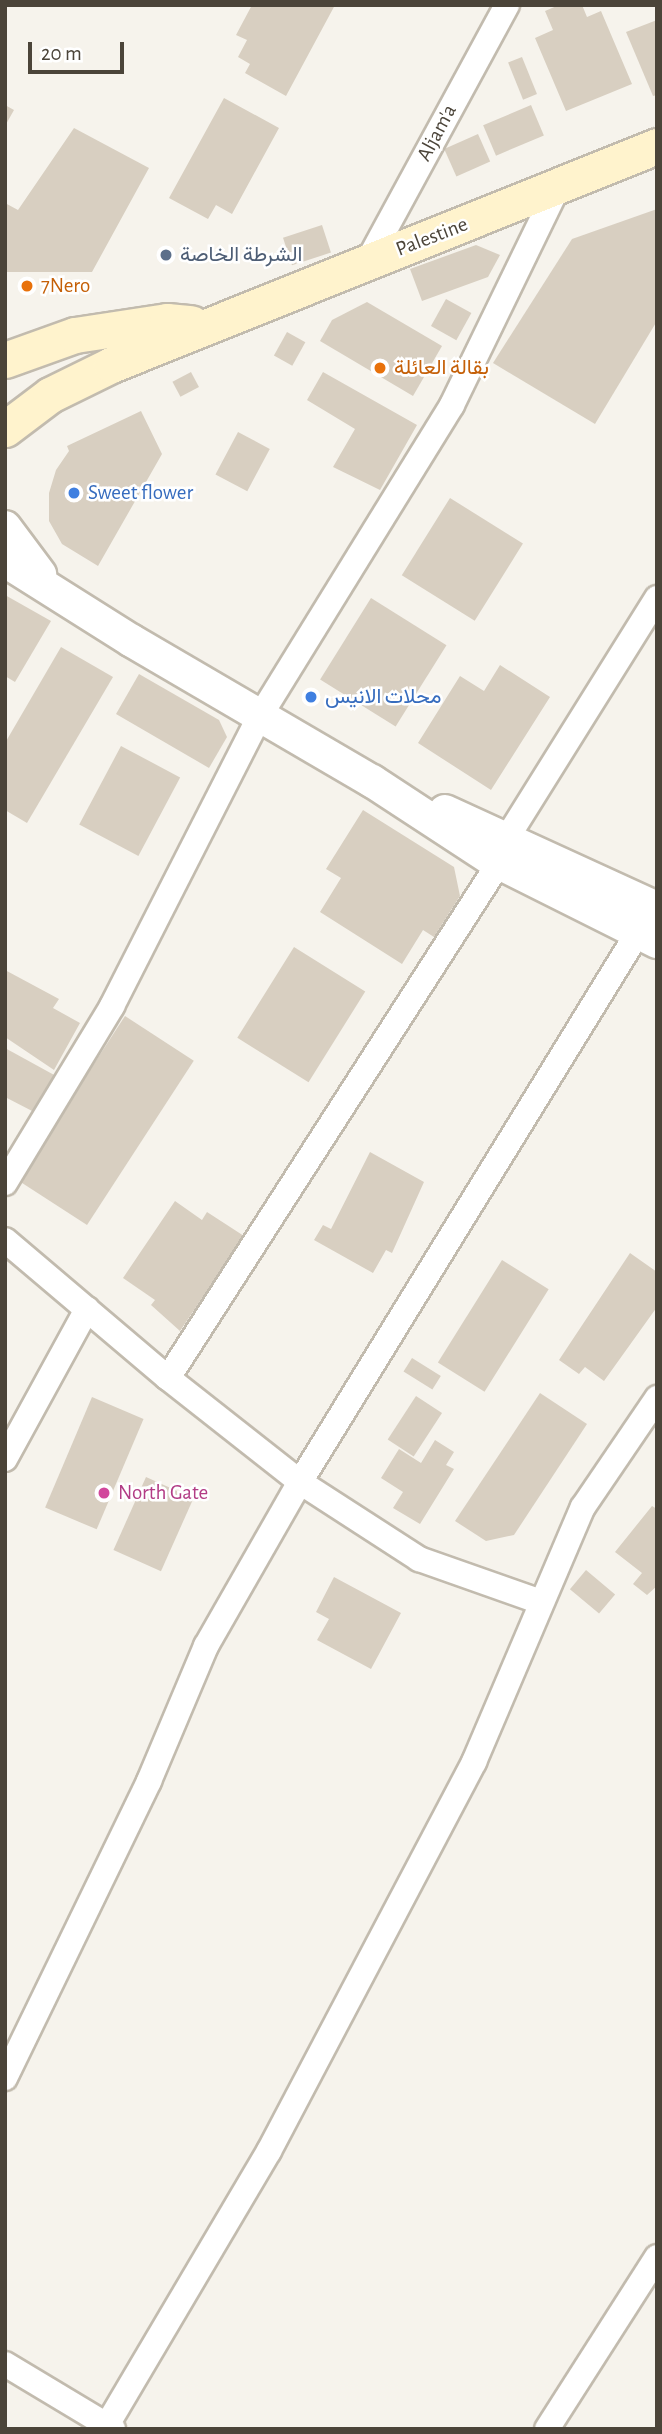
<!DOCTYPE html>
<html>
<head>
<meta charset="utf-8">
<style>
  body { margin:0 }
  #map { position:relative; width:662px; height:2434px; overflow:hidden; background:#f6f3ec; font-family:"Alegreya Sans",Vazirmatn,sans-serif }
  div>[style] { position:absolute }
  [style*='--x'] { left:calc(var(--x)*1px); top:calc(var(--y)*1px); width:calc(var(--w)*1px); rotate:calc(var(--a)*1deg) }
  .building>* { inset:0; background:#d8cfc1; transform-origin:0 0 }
  .roads { filter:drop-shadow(2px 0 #c2bbae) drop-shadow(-2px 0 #c2bbae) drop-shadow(0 2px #c2bbae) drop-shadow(0 -2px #c2bbae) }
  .minor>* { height:24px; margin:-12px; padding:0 12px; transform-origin:12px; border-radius:12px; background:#fff }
  .tertiary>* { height:32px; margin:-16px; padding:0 16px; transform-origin:16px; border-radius:16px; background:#fff }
  .secondary>* { height:35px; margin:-17.5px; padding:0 17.5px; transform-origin:17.5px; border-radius:17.5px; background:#fff3cd }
  .dots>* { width:19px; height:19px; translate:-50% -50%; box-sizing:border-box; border:4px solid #fff; border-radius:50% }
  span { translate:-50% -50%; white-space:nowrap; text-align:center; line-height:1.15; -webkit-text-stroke:5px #fff; paint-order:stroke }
  .street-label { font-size:21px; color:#4b4439 }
  .service-label { font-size:21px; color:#4e5e75 }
  .left { translate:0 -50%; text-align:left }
  .food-label { font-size:21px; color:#c56008 }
  .shop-label { font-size:21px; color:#366cbe }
  .hotel-label { font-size:21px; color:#b23c85 }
  .frame { position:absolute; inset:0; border:7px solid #4b4439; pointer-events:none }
  .scale { position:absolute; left:28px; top:42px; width:96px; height:32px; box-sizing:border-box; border:4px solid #4b4439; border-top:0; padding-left:9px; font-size:21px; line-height:24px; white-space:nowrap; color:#4b4439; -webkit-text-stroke:5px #fff; paint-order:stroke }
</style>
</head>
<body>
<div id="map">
  <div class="building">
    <div style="clip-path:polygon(252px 5px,335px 5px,286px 96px,245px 73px,250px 64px,238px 57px,247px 40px,236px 35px)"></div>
    <div style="clip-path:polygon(559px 5px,582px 5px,587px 17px,601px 11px,632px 84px,566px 111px,535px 38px,553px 30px,545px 11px)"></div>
    <div style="clip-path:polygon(657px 20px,657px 95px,653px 96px,626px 32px)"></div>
    <div style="left:522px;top:57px;width:40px;height:15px;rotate:68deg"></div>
    <div style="clip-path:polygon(224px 98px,279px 128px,232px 214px,216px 205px,208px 219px,169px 198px)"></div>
    <div style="clip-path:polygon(5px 105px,14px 110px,5px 126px)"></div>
    <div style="left:531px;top:105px;width:33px;height:52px;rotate:67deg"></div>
    <div style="clip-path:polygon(74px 128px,149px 168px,92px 272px,5px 272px,5px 203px,18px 210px)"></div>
    <div style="left:478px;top:134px;width:30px;height:37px;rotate:66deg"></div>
    <div style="clip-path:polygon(657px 209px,657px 321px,595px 424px,493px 363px,572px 239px)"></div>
    <div style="left:322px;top:225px;width:29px;height:41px;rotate:72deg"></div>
    <div style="clip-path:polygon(476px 245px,500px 255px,488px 277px,422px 301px,410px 269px)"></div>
    <div style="left:446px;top:299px;width:29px;height:31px;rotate:29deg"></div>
    <div style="clip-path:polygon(367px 302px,442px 346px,413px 396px,320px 341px,332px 320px)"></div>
    <div style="left:287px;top:332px;width:21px;height:27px;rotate:29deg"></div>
    <div style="left:191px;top:372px;width:17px;height:21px;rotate:62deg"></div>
    <div style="clip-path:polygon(323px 372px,417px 425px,380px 490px,333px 467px,355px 429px,307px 400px)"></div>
    <div style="clip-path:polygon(141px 411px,162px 454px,98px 566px,62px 544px,49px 521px,49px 493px,56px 470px,69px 451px,67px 446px)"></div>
    <div style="left:238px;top:432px;width:36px;height:48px;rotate:28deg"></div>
    <div style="left:450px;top:498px;width:86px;height:91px;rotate:32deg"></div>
    <div style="clip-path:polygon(5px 595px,51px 621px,15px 682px,5px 676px)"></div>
    <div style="left:371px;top:598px;width:89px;height:96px;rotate:32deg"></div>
    <div style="clip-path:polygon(61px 647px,113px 677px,27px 823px,5px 810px,5px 743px)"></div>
    <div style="clip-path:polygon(500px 665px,550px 697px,491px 790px,418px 743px,460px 676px,484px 691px)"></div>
    <div style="clip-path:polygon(139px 674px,219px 720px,227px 737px,209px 768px,116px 714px)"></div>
    <div style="left:121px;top:746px;width:67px;height:89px;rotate:28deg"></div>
    <div style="clip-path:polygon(363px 810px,454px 867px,460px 896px,434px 937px,423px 930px,402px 964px,320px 912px,341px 878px,326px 869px)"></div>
    <div style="left:294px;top:947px;width:84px;height:107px;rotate:32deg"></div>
    <div style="clip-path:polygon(5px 970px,59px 999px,53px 1008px,80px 1023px,54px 1070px,5px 1037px)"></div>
    <div style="left:125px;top:1016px;width:82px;height:196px;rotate:33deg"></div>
    <div style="clip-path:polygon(5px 1048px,56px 1076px,36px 1113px,5px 1097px)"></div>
    <div style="clip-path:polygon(370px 1152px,424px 1182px,392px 1253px,386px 1250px,373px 1273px,314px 1240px,323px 1225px,331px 1229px)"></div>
    <div style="clip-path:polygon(175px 1201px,202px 1220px,207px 1212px,244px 1236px,180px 1331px,151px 1305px,155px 1300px,123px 1278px)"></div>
    <div style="clip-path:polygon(630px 1253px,657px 1272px,657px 1307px,604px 1381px,585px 1367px,579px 1374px,559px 1360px)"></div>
    <div style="left:502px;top:1260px;width:55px;height:121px;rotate:32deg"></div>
    <div style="left:412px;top:1358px;width:34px;height:16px;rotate:32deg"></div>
    <div style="clip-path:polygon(540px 1393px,587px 1424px,514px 1535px,486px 1541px,455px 1521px)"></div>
    <div style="left:416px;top:1396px;width:31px;height:52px;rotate:33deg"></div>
    <div style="left:92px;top:1397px;width:56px;height:120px;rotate:23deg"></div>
    <div style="clip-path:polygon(435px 1440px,454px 1452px,446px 1465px,454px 1469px,420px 1524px,393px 1508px,403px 1492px,381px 1478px,399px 1449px,421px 1463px)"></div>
    <div style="left:146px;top:1477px;width:52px;height:80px;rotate:24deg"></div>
    <div style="clip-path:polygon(652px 1506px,657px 1509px,657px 1586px,647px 1595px,633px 1584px,642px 1573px,615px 1552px)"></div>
    <div style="left:586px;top:1570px;width:38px;height:25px;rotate:40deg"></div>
    <div style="clip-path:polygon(334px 1577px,401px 1613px,371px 1669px,317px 1640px,329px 1619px,316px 1612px)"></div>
  </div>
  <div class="roads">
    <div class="minor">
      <div style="--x:368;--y:261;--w:291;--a:-61.5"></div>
      <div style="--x:507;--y:838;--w:283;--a:-58"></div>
      <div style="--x:5;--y:1183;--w:207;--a:-58.8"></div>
      <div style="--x:112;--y:1006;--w:326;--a:-63"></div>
      <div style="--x:260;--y:716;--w:365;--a:-58.3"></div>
      <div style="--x:452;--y:405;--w:240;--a:-64.1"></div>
      <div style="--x:5;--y:1240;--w:214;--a:40.3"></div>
      <div style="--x:168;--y:1378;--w:168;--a:38.2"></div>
      <div style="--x:300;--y:1482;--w:142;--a:32.9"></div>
      <div style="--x:419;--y:1559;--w:129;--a:19.4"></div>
      <div style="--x:168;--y:1378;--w:612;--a:-57.27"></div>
      <div style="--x:5;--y:1459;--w:171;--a:-61.3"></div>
      <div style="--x:5;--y:2078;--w:330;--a:-64.1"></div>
      <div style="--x:149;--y:1781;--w:147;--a:-67.1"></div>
      <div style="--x:206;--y:1646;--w:189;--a:-60.2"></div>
      <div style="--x:300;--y:1482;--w:662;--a:-58.4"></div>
      <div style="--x:5;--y:2364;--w:126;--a:31"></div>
      <div style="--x:107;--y:2425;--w:318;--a:-59.4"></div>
      <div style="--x:269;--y:2151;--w:440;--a:-62.2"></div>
      <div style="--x:474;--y:1762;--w:277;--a:-66.9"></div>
      <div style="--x:583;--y:1507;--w:132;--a:-55.8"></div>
      <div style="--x:547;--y:2429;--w:204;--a:-57.4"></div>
    </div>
    <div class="tertiary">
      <div style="--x:5;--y:527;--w:59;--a:53.3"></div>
      <div style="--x:5;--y:561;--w:150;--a:32.2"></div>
      <div style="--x:132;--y:641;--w:278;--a:30.3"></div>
      <div style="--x:372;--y:781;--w:142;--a:33.2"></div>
      <div style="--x:491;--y:859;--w:186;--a:26.6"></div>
      <div style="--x:445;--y:811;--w:233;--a:24.6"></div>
    </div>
    <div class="secondary">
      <div style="--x:5;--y:360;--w:74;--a:-19.7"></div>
      <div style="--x:75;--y:335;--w:93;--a:-8.7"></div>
      <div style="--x:167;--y:321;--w:24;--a:5"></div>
      <div style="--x:5;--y:429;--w:56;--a:-37.1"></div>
      <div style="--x:50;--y:395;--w:68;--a:-26.2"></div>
      <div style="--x:111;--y:365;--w:588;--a:-21.86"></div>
    </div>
  </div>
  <div class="dots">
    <div style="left:166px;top:255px;background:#5c6f8a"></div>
    <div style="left:27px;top:286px;background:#e8710a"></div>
    <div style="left:380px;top:368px;background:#e8710a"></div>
    <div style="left:74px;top:493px;background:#3f7fe0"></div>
    <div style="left:311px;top:697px;background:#3f7fe0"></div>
    <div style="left:104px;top:1493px;background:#d1479c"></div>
  </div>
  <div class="street-label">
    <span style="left:437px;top:133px;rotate:-62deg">Aljam'a</span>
    <span style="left:432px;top:237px;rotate:-21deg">Palestine</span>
  </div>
  <div class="service-label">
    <span class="left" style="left:180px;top:255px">الشرطة الخاصة</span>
  </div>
  <div class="food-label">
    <span class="left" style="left:41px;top:286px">7Nero</span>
    <span class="left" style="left:394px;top:368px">بقالة العائلة</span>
  </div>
  <div class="shop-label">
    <span class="left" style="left:88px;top:493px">Sweet flower</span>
    <span class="left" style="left:325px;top:697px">محلات الانيس</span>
  </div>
  <div class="hotel-label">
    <span class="left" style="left:118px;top:1493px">North Gate</span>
  </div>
  <div class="frame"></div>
  <div class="scale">20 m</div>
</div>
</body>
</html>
